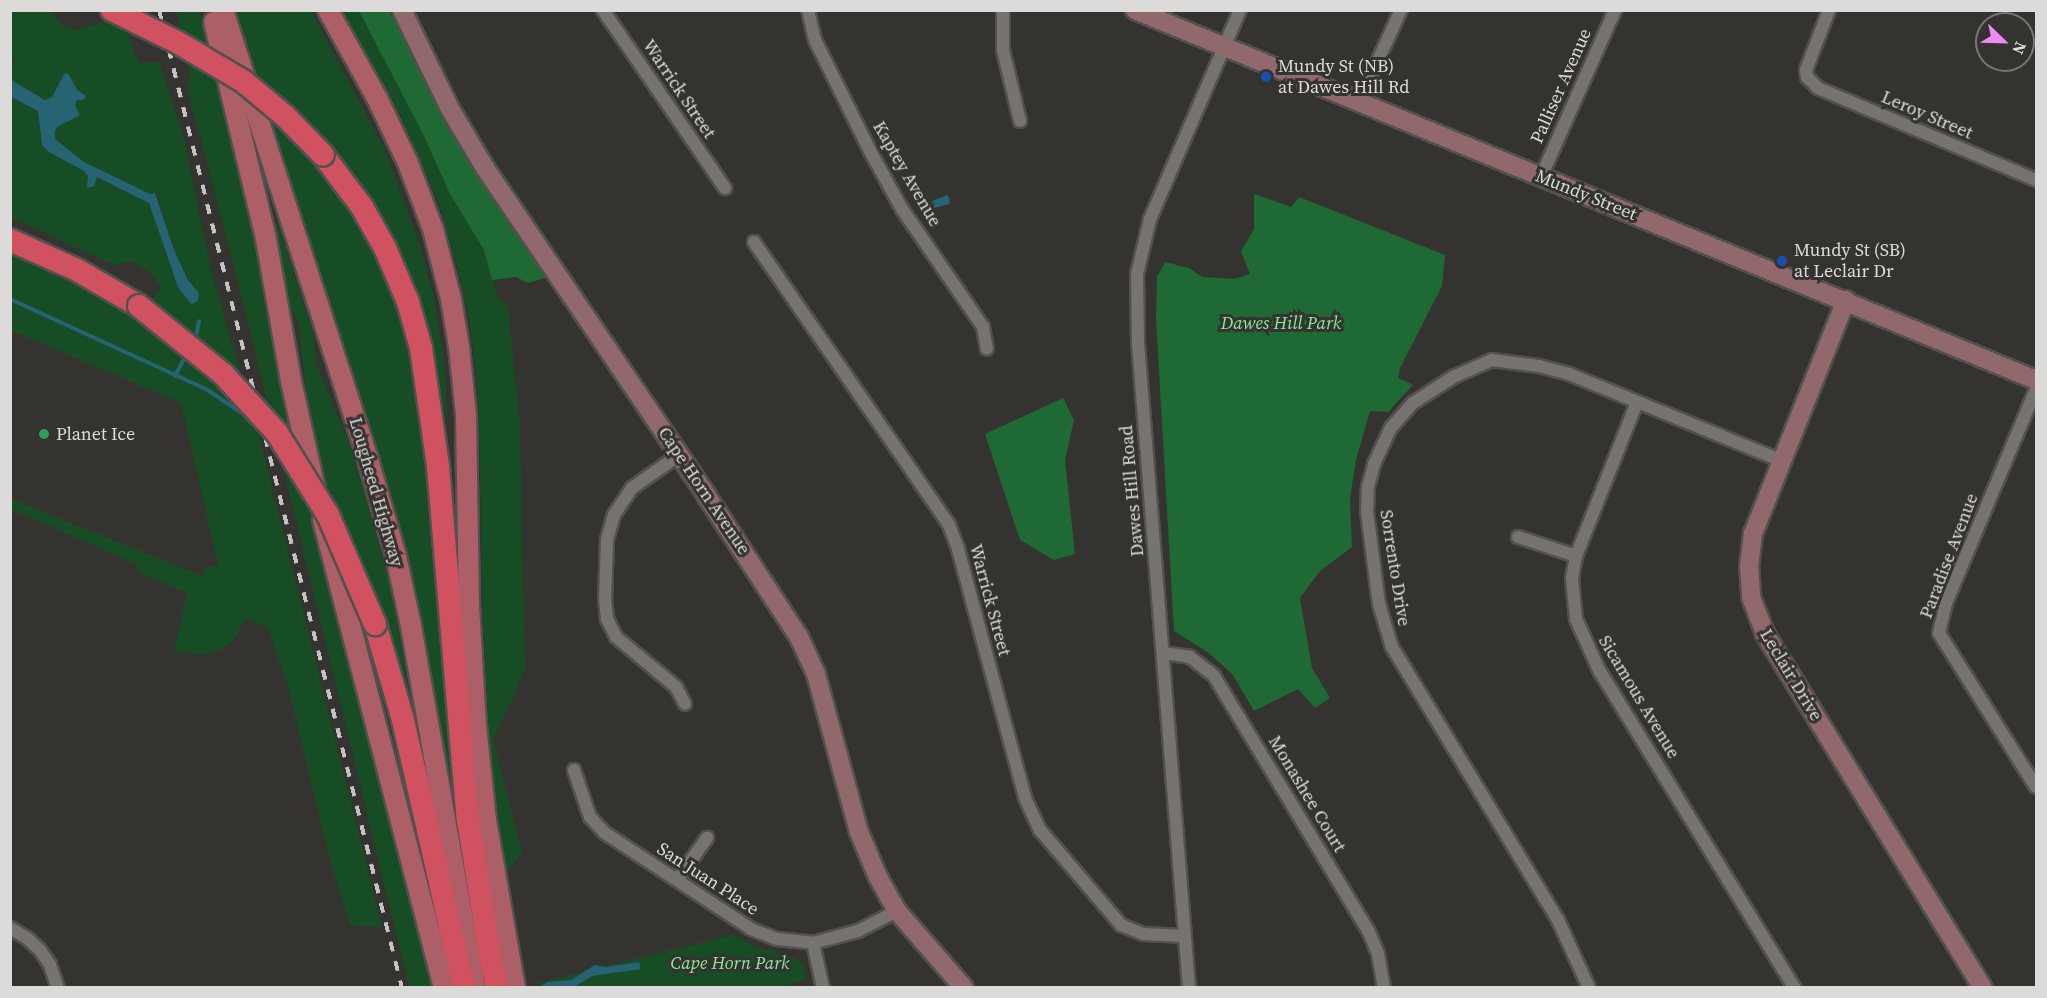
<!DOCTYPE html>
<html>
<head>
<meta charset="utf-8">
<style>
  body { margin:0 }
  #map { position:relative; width:2047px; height:998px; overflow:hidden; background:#353330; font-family:"Source Serif 4",serif }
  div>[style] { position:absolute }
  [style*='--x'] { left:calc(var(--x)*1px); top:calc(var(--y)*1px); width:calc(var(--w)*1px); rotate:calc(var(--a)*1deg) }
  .green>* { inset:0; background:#174d25 }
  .forest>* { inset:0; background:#1f6a34 }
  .water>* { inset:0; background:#266474 }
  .stream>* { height:4px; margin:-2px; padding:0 2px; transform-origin:2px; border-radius:2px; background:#266474 }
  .roads { filter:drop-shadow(2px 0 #53514e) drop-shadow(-2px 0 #53514e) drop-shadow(0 2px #53514e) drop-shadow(0 -2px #53514e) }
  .street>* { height:12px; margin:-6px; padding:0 6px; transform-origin:6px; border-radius:6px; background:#767371 }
  .secondary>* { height:18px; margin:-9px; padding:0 9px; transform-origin:9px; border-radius:9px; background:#91696c }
  .primary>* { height:20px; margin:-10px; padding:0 10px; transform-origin:10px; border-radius:10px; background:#ac5f67 }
  .highway>* { height:22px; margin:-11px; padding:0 11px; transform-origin:11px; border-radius:11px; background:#d05160 }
  .rail>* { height:4px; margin-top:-2px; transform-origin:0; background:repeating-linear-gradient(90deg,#c5c3c2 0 10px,transparent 0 20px) }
  .bridges { filter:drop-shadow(2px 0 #53514e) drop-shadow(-2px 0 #53514e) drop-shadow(0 2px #53514e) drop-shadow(0 -2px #53514e) }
  .highway-bridge>* { height:22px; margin:-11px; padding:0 11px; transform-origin:11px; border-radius:11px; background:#d05160 }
  .dots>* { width:16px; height:16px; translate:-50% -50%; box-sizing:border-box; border:3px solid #353330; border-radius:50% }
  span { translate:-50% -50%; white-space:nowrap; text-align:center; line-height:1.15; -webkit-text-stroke:6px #353330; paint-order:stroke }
  .poi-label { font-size:18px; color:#dddbda }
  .left { translate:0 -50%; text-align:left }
  .street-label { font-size:18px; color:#dddbda }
  .park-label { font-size:18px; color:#87e99a; font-style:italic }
  .frame { position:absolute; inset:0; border:12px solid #dddbda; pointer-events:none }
  .north { position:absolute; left:1975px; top:12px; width:60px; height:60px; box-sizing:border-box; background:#353330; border:2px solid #787674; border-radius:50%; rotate:113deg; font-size:16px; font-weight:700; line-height:24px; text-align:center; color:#dddbda }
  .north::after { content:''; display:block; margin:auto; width:21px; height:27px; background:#ed8cf9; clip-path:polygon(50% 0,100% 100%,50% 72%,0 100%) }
</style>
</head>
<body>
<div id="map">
  <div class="green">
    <div style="clip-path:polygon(51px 10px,61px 25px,75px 30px,121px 17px,139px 63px,159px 62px,184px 138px,211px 270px,261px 443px,382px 927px,350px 925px,330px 861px,287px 683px,267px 627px,246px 618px,234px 640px,220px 650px,205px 654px,174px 652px,187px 593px,136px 571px,138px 565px,11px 509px,11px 499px,202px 576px,205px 567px,218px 565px,181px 403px,11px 330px,11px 253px,60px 275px,134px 319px,162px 287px,148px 271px,130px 261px,115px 265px,104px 261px,11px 217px,11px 97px,38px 111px,42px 145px,49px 152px,84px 171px,88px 176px,110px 183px,149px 202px,178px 287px,191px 304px,197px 302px,195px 288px,188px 280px,174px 250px,158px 198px,84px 162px,55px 139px,55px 130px,65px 120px,76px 117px,75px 105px,82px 93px,77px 91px,68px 73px,64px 74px,52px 97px,44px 100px,11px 80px,11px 65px,16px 58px,15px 55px,11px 61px,11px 11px)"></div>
    <div style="clip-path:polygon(177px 11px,200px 11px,208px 41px,240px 169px,315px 517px,434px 987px,409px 987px,245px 310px,186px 83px,190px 81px)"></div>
    <div style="clip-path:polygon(232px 11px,311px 11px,386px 152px,419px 243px,433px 294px,443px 354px,448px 418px,446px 418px,430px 336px,416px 290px,389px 229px,333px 147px,315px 163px,367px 237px,379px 262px,404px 329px,423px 419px,463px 868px,441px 744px)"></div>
    <div style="clip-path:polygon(342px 11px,359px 11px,423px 134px,450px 194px,484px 250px,497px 296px,508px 307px,520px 425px,525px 671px,493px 740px,522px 853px,506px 872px,489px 740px,483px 618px,480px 450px,477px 381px,469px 318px,456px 261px,438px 201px,397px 108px)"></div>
    <div style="clip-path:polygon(278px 225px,313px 333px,317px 366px,352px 450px,390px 584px,429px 804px,382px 618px,362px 626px,377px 676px,410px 827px,309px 418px,299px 325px,286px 295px,272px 227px)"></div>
    <div style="clip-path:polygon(732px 935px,756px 947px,792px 956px,803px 965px,806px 980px,777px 988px,540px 988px,539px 983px)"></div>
  </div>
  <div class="forest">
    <div style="clip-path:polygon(359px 11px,389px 11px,452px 123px,548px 277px,528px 283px,516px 277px,492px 280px,484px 250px,450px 194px,423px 134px)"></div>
    <div style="clip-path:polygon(1254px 194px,1291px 207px,1299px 197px,1445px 255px,1442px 286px,1400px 368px,1398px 378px,1413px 385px,1388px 412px,1370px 411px,1356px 460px,1350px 499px,1352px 547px,1320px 571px,1300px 598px,1312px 668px,1330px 698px,1315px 708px,1298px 689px,1254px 711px,1233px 675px,1209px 653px,1174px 631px,1156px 319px,1157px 277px,1165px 262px,1189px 268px,1202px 277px,1234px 279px,1250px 274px,1241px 251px,1254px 229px)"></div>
    <div style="clip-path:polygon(1063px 398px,1074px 420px,1065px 460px,1075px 554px,1054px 560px,1020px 540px,985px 434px)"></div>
  </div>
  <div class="water">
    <div style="clip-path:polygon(68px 73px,77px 90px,86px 96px,83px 100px,77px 100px,75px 105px,80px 115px,59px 126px,55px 130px,55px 139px,84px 162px,150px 194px,155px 193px,174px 250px,188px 280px,199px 293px,197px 302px,191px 304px,178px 287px,149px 203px,97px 177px,94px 186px,87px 188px,88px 176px,84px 171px,49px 152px,42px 145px,38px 111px,11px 97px,11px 80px,45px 100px,52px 97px,64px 74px)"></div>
    <div style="clip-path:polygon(947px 195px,950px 199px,949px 204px,934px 208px,932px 201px)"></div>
    <div style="clip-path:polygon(639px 962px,641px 969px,592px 976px,574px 987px,540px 987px,547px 982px,571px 980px,595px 965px,606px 967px)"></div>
  </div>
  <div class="stream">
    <div style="--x:10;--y:299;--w:216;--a:24.7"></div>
    <div style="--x:206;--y:389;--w:45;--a:34"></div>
    <div style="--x:243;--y:414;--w:11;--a:49"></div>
    <div style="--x:195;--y:342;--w:21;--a:-79"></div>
    <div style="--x:175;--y:376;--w:24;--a:-62"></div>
  </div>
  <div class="roads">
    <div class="street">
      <div style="--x:603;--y:10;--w:216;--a:55.6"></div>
      <div style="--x:808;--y:10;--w:31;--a:77"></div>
      <div style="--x:815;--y:40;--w:122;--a:63.6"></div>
      <div style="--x:869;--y:149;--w:68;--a:61.2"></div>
      <div style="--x:902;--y:209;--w:143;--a:55.5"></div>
      <div style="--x:983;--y:327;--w:22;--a:80"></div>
      <div style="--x:1003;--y:10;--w:40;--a:90"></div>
      <div style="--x:1003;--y:50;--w:73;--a:76.5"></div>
      <div style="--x:1829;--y:10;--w:64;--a:111"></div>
      <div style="--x:1806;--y:70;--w:7;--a:82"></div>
      <div style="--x:1807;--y:77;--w:16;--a:45"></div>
      <div style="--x:1818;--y:88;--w:237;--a:22.9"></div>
      <div style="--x:1359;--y:102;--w:101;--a:-65.5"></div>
      <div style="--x:1541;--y:177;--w:183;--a:-66.1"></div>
      <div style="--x:754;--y:242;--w:344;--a:55.4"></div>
      <div style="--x:949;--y:525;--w:26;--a:69"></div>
      <div style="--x:958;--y:549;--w:258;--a:74.9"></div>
      <div style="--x:1025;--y:798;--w:35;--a:65"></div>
      <div style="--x:1040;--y:830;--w:125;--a:49.5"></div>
      <div style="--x:1121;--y:925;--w:24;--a:22"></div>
      <div style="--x:1143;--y:934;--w:42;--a:2.7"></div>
      <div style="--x:2036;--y:389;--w:232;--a:112.8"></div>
      <div style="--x:1946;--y:603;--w:31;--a:103"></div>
      <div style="--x:1939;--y:633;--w:182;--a:57.8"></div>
      <div style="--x:1637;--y:402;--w:166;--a:111.6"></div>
      <div style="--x:1576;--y:556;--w:22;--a:100"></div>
      <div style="--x:1572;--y:578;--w:41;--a:84.4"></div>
      <div style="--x:1576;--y:619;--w:56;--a:65.7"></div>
      <div style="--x:1599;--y:670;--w:374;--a:58.4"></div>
      <div style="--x:679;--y:455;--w:57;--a:144.9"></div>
      <div style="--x:632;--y:488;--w:32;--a:124"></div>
      <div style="--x:614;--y:515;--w:26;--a:106"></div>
      <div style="--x:607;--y:540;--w:59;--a:91.9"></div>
      <div style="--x:605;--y:599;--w:20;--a:84"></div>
      <div style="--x:607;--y:619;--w:20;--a:63"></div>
      <div style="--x:616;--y:637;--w:78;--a:39.8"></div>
      <div style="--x:676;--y:687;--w:19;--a:62"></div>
      <div style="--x:1518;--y:537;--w:61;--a:18.1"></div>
      <div style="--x:1163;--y:653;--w:27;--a:8"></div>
      <div style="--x:1190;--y:657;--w:31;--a:38"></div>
      <div style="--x:1214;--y:676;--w:297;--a:58.8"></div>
      <div style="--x:1368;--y:930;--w:26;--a:67"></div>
      <div style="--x:1378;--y:954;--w:35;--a:80"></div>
      <div style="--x:574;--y:770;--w:50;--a:71.2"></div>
      <div style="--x:590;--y:817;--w:22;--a:47"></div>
      <div style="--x:605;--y:833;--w:175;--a:33.3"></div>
      <div style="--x:751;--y:929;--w:28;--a:21"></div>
      <div style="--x:777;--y:939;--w:36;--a:6"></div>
      <div style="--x:813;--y:943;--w:47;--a:-14.9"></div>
      <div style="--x:858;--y:931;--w:44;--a:-27.1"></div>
      <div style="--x:677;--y:880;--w:52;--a:-54.5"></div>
      <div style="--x:10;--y:928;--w:21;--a:31"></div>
      <div style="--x:28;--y:939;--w:16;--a:43"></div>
      <div style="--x:40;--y:950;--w:18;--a:56"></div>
      <div style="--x:50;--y:965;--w:24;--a:71"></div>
      <div style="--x:813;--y:943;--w:46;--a:77.5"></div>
      <div style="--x:1189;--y:988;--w:647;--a:-94.52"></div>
      <div style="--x:1138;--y:343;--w:69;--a:-90.8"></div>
      <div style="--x:1137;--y:274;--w:57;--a:-76.7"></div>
      <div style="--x:1150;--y:219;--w:228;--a:-66.7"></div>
      <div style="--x:1589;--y:988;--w:75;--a:-114.5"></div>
      <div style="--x:1558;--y:920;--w:320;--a:-121.3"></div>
      <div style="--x:1392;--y:647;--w:45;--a:-106.8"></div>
      <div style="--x:1379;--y:604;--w:93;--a:-97.4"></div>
      <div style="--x:1367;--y:512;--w:25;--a:-88"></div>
      <div style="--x:1368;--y:487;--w:24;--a:-75"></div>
      <div style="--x:1374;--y:464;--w:40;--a:-65"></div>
      <div style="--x:1391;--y:428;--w:33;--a:-49"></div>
      <div style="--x:1413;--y:403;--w:48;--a:-33"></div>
      <div style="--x:1453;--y:377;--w:43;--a:-23.6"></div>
      <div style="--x:1492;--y:360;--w:47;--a:7.3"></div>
      <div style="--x:1539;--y:366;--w:31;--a:15"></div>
      <div style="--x:1569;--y:374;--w:230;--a:22.2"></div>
    </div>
    <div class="secondary">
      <div style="--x:402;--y:10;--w:108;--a:64.1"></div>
      <div style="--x:449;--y:107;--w:71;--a:59.5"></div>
      <div style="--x:485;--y:168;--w:395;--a:55.9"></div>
      <div style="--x:706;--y:495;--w:170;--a:56.8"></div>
      <div style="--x:799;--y:637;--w:41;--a:65.3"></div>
      <div style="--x:816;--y:674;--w:164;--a:74.8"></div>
      <div style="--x:859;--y:832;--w:49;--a:67.1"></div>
      <div style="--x:878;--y:877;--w:39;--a:61"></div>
      <div style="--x:897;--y:911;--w:102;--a:49"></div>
      <div style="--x:1135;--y:10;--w:974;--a:22.33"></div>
      <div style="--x:1846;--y:300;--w:252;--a:111.7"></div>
      <div style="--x:1753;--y:534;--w:31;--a:97"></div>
      <div style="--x:1749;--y:565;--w:32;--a:86"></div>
      <div style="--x:1751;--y:597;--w:40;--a:69"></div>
      <div style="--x:1765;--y:634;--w:416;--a:58.4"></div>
    </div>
    <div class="primary">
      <div style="--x:223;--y:10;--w:476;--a:72.1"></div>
      <div style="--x:369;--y:463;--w:97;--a:73.8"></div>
      <div style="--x:396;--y:556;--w:72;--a:77.9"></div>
      <div style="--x:411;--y:626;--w:368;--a:80"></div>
      <div style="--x:328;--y:10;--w:101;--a:60.9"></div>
      <div style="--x:377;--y:98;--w:72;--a:64.5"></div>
      <div style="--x:408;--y:163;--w:71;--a:69.3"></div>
      <div style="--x:433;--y:229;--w:72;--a:75.6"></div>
      <div style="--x:451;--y:299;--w:49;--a:80.5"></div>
      <div style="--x:459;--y:347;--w:68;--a:84.1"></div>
      <div style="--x:466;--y:415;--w:190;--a:89.1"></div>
      <div style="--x:469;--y:605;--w:120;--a:86.7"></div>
      <div style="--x:476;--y:725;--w:96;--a:84"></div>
      <div style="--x:486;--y:820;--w:170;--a:80.2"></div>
      <div style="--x:214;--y:22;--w:223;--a:76.5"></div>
      <div style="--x:266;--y:239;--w:144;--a:80"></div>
      <div style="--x:291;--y:381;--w:110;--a:77.4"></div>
      <div style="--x:323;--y:520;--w:483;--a:75.5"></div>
    </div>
    <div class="highway">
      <div style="--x:323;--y:155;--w:65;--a:53.1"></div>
      <div style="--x:362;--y:207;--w:47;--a:60.7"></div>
      <div style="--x:385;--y:248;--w:59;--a:66.9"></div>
      <div style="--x:408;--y:302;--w:48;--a:74.2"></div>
      <div style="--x:421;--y:348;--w:119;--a:81.8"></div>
      <div style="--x:438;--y:466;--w:355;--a:85.2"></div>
      <div style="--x:468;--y:820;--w:138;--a:80.8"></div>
      <div style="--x:490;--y:956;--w:33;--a:78"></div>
      <div style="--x:10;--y:240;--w:73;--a:24.1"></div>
      <div style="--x:77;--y:270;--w:72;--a:30.1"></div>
      <div style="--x:375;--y:624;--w:100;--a:73.7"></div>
      <div style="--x:403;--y:720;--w:275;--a:77.2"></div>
    </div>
  </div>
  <div class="rail">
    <div style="--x:159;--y:10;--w:1008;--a:76.05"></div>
  </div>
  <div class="bridges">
    <div class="highway-bridge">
      <div style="--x:112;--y:10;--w:72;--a:26.2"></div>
      <div style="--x:177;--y:42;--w:77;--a:30.6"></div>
      <div style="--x:243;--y:81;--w:55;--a:39.8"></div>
      <div style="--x:285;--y:116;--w:54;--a:45.7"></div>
      <div style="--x:139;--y:306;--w:108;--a:39"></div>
      <div style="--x:223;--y:374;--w:80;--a:47.5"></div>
      <div style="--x:277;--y:433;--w:97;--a:58.1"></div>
      <div style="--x:328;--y:515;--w:119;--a:66.7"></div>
    </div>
  </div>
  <div class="dots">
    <div style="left:1266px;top:77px;background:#1a4fb4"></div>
    <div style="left:1782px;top:261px;background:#1a4fb4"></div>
    <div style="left:44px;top:434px;background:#2e9e5b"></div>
  </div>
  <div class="poi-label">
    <span class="left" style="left:1278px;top:77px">Mundy St (NB)<br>at Dawes Hill Rd</span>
    <span class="left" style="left:1794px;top:261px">Mundy St (SB)<br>at Leclair Dr</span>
    <span class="left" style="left:56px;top:434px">Planet Ice</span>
  </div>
  <div class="street-label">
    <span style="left:1561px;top:86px;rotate:-66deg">Palliser Avenue</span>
    <span style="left:679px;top:89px;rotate:56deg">Warrick Street</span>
    <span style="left:1927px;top:115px;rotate:23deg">Leroy Street</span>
    <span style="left:907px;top:174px;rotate:60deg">Kaptey Avenue</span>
    <span style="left:1586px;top:195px;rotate:22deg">Mundy Street</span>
    <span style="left:704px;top:491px;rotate:56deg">Cape Horn Avenue</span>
    <span style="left:1132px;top:491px;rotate:-95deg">Dawes Hill Road</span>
    <span style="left:376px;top:492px;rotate:74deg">Lougheed Highway</span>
    <span style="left:1949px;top:556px;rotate:-69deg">Paradise Avenue</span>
    <span style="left:1395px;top:568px;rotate:81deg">Sorrento Drive</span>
    <span style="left:990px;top:600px;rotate:75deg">Warrick Street</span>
    <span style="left:1791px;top:675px;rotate:59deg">Leclair Drive</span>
    <span style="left:1639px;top:697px;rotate:59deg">Sicamous Avenue</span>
    <span style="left:1307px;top:794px;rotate:59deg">Monashee Court</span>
    <span style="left:708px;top:879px;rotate:33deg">San Juan Place</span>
  </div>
  <div class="park-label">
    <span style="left:1281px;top:323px">Dawes Hill Park</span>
    <span style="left:730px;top:963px">Cape Horn Park</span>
  </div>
  <div class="frame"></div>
  <div class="north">N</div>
</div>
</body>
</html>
